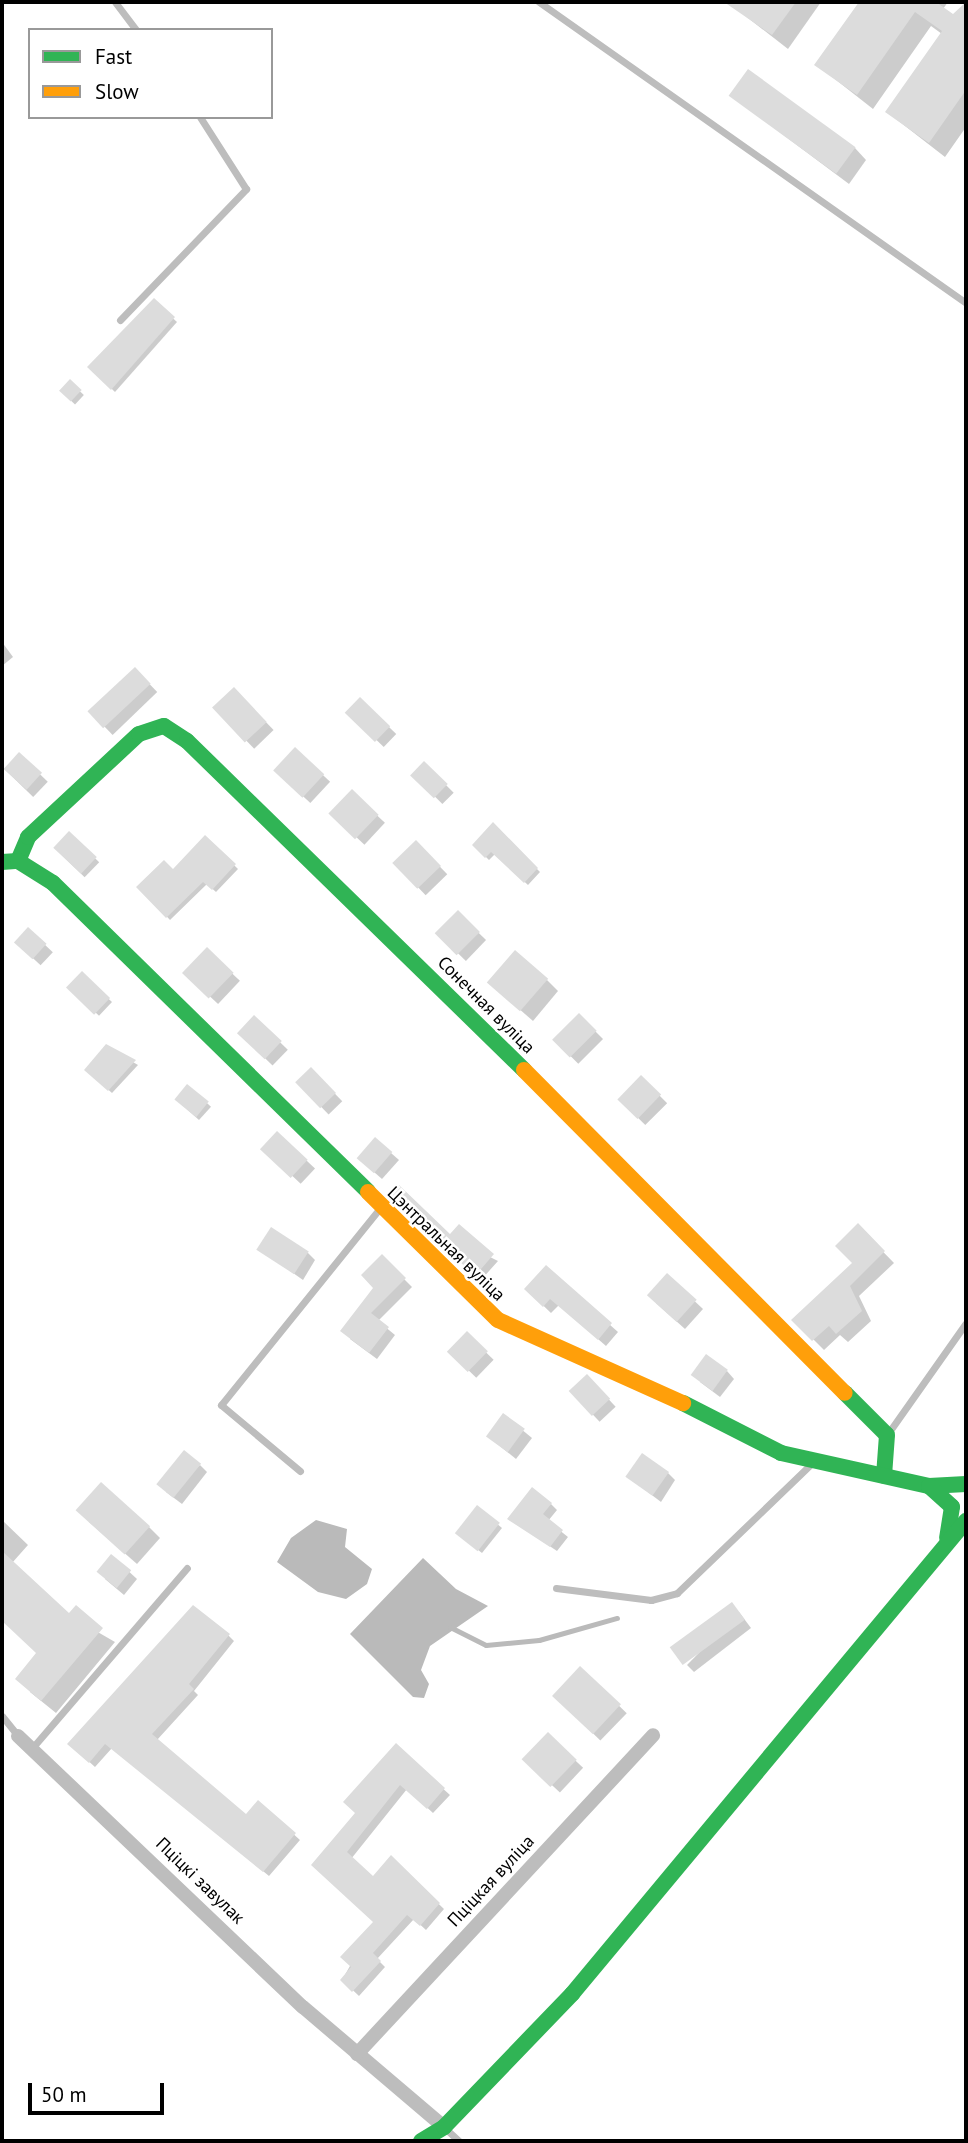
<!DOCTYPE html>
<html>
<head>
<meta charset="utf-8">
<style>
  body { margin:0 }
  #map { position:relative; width:968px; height:2143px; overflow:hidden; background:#fff; font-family:"PT Sans",sans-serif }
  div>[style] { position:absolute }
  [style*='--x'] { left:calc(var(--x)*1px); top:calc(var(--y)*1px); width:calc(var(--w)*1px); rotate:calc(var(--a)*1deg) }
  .water>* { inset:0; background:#bababa }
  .shadow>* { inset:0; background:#0003; transform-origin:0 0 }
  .stream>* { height:5px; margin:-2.5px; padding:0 2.5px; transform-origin:2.5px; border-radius:2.5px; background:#bababa }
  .building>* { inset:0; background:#dcdcdc; transform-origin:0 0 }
  .lane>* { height:7px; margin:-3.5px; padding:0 3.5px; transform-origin:3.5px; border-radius:3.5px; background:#bdbdbd }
  .street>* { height:14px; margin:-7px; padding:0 7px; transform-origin:7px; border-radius:7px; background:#bdbdbd }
  .fast>* { height:16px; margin:-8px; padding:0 8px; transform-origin:8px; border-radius:8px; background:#30b455 }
  .slow>* { height:16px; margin:-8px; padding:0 8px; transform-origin:8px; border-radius:8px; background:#ff9f0a }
  span { translate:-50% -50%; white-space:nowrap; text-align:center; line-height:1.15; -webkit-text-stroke:5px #fff; paint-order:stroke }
  .street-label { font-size:18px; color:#000 }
  .frame { position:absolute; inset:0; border:4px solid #000; pointer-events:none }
  .legend { position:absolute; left:28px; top:28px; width:245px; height:91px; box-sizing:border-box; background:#fff; border:2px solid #999; margin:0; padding:9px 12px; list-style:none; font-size:21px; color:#000 }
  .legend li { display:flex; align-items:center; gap:14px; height:35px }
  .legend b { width:35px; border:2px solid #999 }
  .scale { position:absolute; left:28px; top:2083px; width:136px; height:32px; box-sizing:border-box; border:4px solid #000; border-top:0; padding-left:9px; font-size:21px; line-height:24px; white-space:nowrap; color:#000; -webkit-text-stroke:5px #fff; paint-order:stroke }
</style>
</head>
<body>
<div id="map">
  <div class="water">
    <div style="clip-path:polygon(316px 1520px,347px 1529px,345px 1547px,372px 1569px,367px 1584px,346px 1599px,318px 1592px,277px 1562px,291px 1538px)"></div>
    <div style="clip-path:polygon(423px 1558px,456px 1589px,488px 1606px,430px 1646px,421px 1670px,429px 1684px,424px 1698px,413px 1697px,350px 1634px)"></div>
  </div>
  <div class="shadow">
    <div style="clip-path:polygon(821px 2px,788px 49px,730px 4px,732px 2px)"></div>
    <div style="clip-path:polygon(861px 2px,948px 2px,943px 9px,954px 16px,966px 2px,966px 127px,945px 157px,887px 112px,942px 34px,931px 26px,873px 109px,817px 65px)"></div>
    <div style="clip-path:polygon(731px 96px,855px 148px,866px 160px,849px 184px)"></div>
    <div style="clip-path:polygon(154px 301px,177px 322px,115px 392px,89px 367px)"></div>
    <div style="left:70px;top:382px;width:19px;height:13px;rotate:43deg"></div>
    <div style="clip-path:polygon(2px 642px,13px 657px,2px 666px)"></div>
    <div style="left:135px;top:669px;width:32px;height:62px;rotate:46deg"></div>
    <div style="left:234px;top:689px;width:57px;height:27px;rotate:46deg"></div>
    <div style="left:361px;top:700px;width:49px;height:18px;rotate:44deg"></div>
    <div style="left:295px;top:749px;width:48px;height:29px;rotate:43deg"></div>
    <div style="left:19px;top:754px;width:40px;height:21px;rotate:44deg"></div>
    <div style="left:424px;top:763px;width:42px;height:16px;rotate:45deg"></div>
    <div style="left:352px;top:792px;width:45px;height:30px;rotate:43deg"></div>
    <div style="clip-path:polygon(493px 825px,540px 872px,528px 885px,495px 854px,489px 860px,474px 845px)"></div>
    <div style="left:69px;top:833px;width:42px;height:21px;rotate:44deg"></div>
    <div style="clip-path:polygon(205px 837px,238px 869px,216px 892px,207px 884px,170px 920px,139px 887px,173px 871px)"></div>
    <div style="left:416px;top:842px;width:45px;height:30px;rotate:46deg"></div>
    <div style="left:458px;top:913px;width:39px;height:29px;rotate:44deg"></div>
    <div style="left:28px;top:929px;width:34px;height:18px;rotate:43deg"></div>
    <div style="left:207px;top:950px;width:45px;height:32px;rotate:43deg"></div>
    <div style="left:82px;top:974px;width:41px;height:19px;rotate:43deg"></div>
    <div style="clip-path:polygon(547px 980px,558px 991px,533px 1021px,501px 993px)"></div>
    <div style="left:579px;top:1015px;width:34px;height:35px;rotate:45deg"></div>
    <div style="left:254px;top:1017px;width:47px;height:22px;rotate:44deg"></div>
    <div style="clip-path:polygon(107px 1047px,138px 1065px,112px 1093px,86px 1070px)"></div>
    <div style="left:311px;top:1069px;width:45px;height:19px;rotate:46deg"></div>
    <div style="left:641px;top:1077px;width:37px;height:31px;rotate:45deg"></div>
    <div style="left:188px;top:1086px;width:31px;height:18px;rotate:42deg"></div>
    <div style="left:277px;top:1133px;width:52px;height:21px;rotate:43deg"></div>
    <div style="clip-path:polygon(375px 1139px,399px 1160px,382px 1179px,366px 1165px)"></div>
    <div style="clip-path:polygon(392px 1195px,450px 1237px,498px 1261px,481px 1280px)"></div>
    <div style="clip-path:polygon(858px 1226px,894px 1263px,859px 1296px,871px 1321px,848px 1342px,840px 1335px,824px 1350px,794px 1320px,854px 1263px)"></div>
    <div style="clip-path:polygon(259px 1249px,308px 1253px,315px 1260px,303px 1280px)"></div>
    <div style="clip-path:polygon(382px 1257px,412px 1287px,378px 1321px,395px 1335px,377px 1359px,350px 1339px,376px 1287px)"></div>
    <div style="clip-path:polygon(546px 1268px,618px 1332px,606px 1346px,559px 1305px,551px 1313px,526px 1289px)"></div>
    <div style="clip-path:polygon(667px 1275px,703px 1309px,685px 1329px,656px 1303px)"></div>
    <div style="left:467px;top:1334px;width:37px;height:25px;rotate:44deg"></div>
    <div style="clip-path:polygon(727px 1371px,734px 1379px,720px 1397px,700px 1382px)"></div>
    <div style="left:587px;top:1376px;width:42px;height:22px;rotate:47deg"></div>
    <div style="clip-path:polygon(504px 1415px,532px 1438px,516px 1459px,496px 1443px)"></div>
    <div style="clip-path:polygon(200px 1465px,207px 1472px,182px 1504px,166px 1492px)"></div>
    <div style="clip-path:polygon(668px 1473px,675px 1480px,661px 1502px,628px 1477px)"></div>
    <div style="clip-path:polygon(551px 1504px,557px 1510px,548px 1521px,568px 1537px,557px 1551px,509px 1519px)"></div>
    <div style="clip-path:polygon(477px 1507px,502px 1528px,482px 1553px,460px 1536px)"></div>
    <div style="clip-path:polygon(2px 1520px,28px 1545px,12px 1563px,70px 1616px,115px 1642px,56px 1713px,30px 1692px,38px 1653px,2px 1620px)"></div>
    <div style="clip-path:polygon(89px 1522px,149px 1527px,160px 1538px,137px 1564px)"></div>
    <div style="clip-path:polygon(112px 1556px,137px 1579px,124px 1595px,105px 1579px)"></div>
    <div style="clip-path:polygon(739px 1612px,751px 1628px,694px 1672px,687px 1665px)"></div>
    <div style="clip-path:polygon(228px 1635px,234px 1641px,194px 1691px,198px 1695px,157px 1740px,246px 1816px,258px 1802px,300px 1840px,269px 1876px,112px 1748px,95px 1767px,75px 1749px)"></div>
    <div style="left:580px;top:1668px;width:65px;height:38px;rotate:44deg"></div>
    <div style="left:548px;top:1735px;width:48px;height:34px;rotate:43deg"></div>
    <div style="clip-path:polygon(396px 1746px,450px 1795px,433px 1813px,407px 1789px,351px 1859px,373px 1879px,391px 1858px,444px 1909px,426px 1930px,414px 1919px,377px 1959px,385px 1967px,359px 1996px,342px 1980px,375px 1922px,313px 1865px,358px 1813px)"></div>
  </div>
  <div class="stream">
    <div style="--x:450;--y:1627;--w:40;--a:26.6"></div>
    <div style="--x:486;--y:1645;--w:53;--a:-5.4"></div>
    <div style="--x:539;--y:1640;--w:81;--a:-15.8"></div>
  </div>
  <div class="building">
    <div style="clip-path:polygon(724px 2px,796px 2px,772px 35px)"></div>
    <div style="clip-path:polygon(859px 2px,936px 2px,953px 14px,966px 2px,966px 90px,929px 143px,885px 112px,942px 31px,915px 12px,857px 95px,814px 65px)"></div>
    <div style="left:748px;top:69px;width:133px;height:33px;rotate:36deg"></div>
    <div style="clip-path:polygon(154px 298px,175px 317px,111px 390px,87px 367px)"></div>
    <div style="left:70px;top:379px;width:16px;height:16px;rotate:43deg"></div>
    <div style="left:135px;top:667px;width:23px;height:65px;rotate:47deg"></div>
    <div style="left:234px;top:687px;width:48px;height:30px;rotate:47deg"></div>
    <div style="left:360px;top:697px;width:42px;height:22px;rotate:44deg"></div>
    <div style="left:295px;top:747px;width:40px;height:32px;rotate:43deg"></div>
    <div style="left:19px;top:752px;width:31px;height:23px;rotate:42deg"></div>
    <div style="left:424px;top:761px;width:33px;height:20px;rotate:44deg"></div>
    <div style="left:352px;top:789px;width:37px;height:34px;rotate:44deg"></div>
    <div style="clip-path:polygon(493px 822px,538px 868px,524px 883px,491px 852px,485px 858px,472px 845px)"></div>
    <div style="left:69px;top:831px;width:38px;height:23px;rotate:43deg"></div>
    <div style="clip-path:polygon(205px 835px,236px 864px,212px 890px,203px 882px,166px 918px,136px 887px,164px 860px,173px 869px)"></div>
    <div style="left:416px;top:840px;width:36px;height:33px;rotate:46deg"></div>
    <div style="left:458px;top:910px;width:31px;height:33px;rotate:45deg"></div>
    <div style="left:28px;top:927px;width:25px;height:21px;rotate:42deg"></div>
    <div style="left:207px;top:947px;width:37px;height:36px;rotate:44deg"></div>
    <div style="left:515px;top:950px;width:44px;height:43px;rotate:41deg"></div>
    <div style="left:82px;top:971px;width:39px;height:23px;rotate:44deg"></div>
    <div style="left:579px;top:1013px;width:25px;height:38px;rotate:45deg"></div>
    <div style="left:254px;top:1015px;width:38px;height:25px;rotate:43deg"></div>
    <div style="clip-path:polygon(106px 1044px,136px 1060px,108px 1091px,84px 1070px)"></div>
    <div style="left:311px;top:1067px;width:36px;height:22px;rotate:46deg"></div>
    <div style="left:641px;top:1075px;width:28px;height:34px;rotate:44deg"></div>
    <div style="left:187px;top:1084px;width:28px;height:20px;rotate:39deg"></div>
    <div style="left:277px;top:1131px;width:42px;height:25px;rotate:43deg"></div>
    <div style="left:375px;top:1137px;width:23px;height:28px;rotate:41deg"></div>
    <div style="clip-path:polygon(399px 1185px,450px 1234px,459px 1224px,494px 1254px,475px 1276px,389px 1195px)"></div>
    <div style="clip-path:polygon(858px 1223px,885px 1251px,850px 1286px,862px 1311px,836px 1334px,829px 1326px,812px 1341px,791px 1320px,852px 1263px,835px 1246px)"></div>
    <div style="left:271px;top:1227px;width:45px;height:27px;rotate:33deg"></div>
    <div style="clip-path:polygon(382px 1254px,406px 1278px,371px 1313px,389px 1327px,369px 1353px,340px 1331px,373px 1288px,361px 1275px)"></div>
    <div style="clip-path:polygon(546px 1265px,612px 1323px,598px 1340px,550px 1299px,543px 1307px,524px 1289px)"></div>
    <div style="left:667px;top:1273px;width:40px;height:30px;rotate:42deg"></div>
    <div style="left:467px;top:1331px;width:29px;height:29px;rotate:44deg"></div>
    <div style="left:706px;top:1354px;width:27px;height:26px;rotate:36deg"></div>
    <div style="left:587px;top:1374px;width:34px;height:25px;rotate:47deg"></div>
    <div style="left:503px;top:1413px;width:27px;height:29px;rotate:36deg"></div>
    <div style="left:184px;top:1450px;width:22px;height:44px;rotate:39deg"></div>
    <div style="left:642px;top:1453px;width:33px;height:29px;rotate:35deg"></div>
    <div style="left:101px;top:1482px;width:66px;height:38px;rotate:42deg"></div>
    <div style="clip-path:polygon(532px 1487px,552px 1503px,543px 1514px,563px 1530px,550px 1547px,507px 1519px)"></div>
    <div style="left:477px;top:1505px;width:29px;height:36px;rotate:38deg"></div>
    <div style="clip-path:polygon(2px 1551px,69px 1613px,76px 1605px,103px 1628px,41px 1701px,15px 1679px,36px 1653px,2px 1621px)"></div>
    <div style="left:111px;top:1554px;width:26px;height:23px;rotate:39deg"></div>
    <div style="left:732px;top:1602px;width:22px;height:77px;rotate:54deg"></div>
    <div style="clip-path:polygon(193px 1605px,230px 1634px,189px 1684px,194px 1689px,152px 1734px,246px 1814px,258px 1800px,296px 1833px,263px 1872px,105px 1744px,89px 1763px,67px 1744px)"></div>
    <div style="left:580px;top:1666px;width:56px;height:41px;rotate:43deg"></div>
    <div style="left:548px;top:1732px;width:40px;height:38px;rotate:44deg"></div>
    <div style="clip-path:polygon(396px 1743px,445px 1788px,427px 1809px,400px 1785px,347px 1852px,373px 1876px,391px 1855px,440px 1903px,420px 1926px,407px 1915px,373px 1953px,381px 1961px,352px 1992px,340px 1980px,351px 1967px,340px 1957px,373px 1922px,311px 1865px,355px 1813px,343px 1802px)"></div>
  </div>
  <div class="lane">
    <div style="--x:115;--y:2;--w:35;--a:53"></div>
    <div style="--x:539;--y:2;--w:522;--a:35.18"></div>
    <div style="--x:120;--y:320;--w:182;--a:-46.1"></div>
    <div style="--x:246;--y:189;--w:85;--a:-122.6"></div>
    <div style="--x:889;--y:1432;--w:133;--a:-54.8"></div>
    <div style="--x:300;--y:1471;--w:103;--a:-140.1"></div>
    <div style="--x:221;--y:1405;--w:253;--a:-51.1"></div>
    <div style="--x:556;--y:1588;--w:96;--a:7.2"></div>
    <div style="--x:651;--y:1600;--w:27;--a:-15"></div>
    <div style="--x:677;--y:1593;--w:187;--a:-43.9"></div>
    <div style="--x:2;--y:1716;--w:26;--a:51"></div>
    <div style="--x:33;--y:1747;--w:236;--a:-49.3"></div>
    <div style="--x:447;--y:2130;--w:16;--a:43"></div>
  </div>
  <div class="street">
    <div style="--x:18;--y:1736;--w:393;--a:43.6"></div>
    <div style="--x:303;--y:2007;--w:185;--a:40.4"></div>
    <div style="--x:357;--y:2054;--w:435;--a:-47.1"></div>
  </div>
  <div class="fast">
    <div style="--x:18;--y:861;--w:26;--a:-67"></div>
    <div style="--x:28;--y:837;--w:151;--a:-42.9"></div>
    <div style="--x:139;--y:734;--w:26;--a:-18"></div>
    <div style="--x:164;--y:726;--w:27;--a:33"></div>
    <div style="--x:187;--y:741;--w:471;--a:44.3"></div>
    <div style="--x:2;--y:862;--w:16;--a:-4"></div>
    <div style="--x:18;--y:861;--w:41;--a:32.2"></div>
    <div style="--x:53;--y:883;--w:441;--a:44.4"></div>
    <div style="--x:845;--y:1393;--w:59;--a:45"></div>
    <div style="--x:887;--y:1435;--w:41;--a:94.2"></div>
    <div style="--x:683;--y:1403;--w:110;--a:27"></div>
    <div style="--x:781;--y:1453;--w:152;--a:12.6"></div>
    <div style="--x:929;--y:1486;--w:37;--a:-3"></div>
    <div style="--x:929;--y:1486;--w:31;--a:42"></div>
    <div style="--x:952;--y:1507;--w:31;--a:99"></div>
    <div style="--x:421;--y:2141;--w:27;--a:-31"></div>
    <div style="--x:444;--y:2127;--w:185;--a:-46.1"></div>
    <div style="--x:572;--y:1994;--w:616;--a:-50.21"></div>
  </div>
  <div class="slow">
    <div style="--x:524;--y:1070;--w:455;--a:45.2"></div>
    <div style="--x:368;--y:1192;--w:182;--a:44.6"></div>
    <div style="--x:498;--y:1320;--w:203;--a:24.2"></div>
  </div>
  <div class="street-label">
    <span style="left:486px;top:1005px;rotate:45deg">Сонечная вуліца</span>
    <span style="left:446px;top:1244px;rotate:44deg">Цэнтральная вуліца</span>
    <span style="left:200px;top:1881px;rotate:44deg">Пціцкі завулак</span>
    <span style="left:491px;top:1881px;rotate:-47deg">Пціцкая вуліца</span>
  </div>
  <div class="frame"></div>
  <ul class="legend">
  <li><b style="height:9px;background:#30b455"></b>Fast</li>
  <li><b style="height:9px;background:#ff9f0a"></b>Slow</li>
  </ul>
  <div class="scale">50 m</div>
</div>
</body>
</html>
